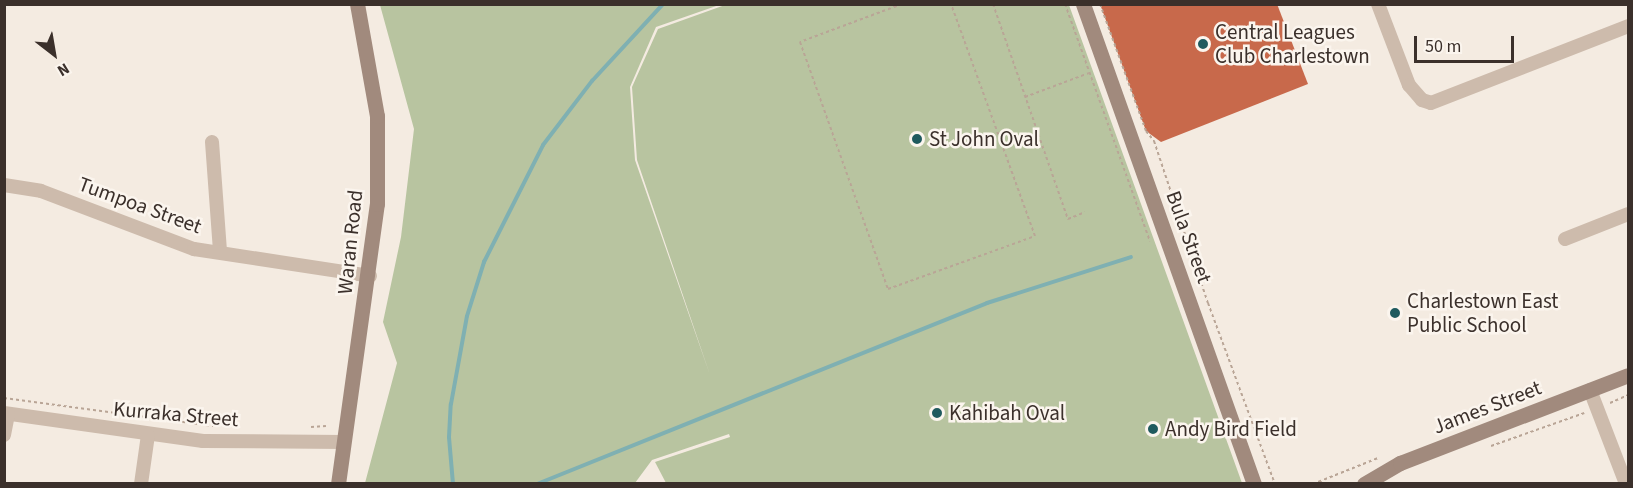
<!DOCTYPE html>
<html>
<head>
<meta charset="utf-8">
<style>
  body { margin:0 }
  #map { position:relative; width:1633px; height:488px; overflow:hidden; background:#f4ebe1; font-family:"Source Sans 3",sans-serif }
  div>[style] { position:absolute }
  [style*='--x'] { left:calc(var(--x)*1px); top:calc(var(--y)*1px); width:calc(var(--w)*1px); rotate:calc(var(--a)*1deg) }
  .green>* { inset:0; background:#b8c4a0 }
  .stream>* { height:4px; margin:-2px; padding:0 2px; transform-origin:2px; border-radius:2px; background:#7fb0b2 }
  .building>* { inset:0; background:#c8694b }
  .path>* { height:2px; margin-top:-1px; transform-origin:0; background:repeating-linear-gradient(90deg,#b9a596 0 3px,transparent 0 6px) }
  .street>* { height:14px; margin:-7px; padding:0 7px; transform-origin:7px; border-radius:7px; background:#cdbbac }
  .secondary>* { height:15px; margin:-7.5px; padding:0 7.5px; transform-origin:7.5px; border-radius:7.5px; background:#a18a7d }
  .dots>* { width:16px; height:16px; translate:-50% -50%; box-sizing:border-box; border:3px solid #fbf5ee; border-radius:50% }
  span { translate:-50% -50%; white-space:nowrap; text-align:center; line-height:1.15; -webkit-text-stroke:5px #fbf5ee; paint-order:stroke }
  .poi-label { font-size:21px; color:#3b302b }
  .left { translate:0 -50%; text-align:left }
  .street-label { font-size:21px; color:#3b302b }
  .frame { position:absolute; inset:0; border:6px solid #3b302b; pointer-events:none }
  .north { position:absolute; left:24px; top:24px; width:60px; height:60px; -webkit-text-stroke:4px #fbf5ee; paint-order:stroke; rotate:149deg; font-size:16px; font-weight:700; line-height:24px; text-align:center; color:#3b302b }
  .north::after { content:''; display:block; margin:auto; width:21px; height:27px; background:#3b302b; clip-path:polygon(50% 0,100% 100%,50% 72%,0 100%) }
  .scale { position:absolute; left:1414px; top:36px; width:100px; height:27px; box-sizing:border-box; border:3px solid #3b302b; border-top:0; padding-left:8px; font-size:18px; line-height:21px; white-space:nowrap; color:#3b302b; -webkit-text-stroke:4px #fbf5ee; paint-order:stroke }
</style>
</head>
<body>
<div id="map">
  <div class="green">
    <div style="clip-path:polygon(380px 5px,719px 5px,656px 27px,630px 87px,635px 160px,710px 375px,637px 160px,632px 87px,658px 29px,725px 5px,1069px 5px,1242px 483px,666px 483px,655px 462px,730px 437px,729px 434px,652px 460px,635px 483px,365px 483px,397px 363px,383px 322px,401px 237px,414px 129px)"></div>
  </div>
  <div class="stream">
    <div style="--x:453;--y:484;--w:47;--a:-94.9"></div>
    <div style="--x:449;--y:437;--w:33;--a:-87"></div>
    <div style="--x:451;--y:404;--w:89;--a:-79.7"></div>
    <div style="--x:467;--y:316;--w:57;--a:-72.5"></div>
    <div style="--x:484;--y:262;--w:131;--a:-63.2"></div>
    <div style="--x:543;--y:145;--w:81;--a:-52.6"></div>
    <div style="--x:592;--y:81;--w:105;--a:-47.3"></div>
    <div style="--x:537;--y:484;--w:485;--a:-21.9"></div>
    <div style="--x:987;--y:303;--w:151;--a:-17.7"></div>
  </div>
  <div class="building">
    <div style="clip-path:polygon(1100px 4px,1277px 4px,1308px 84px,1161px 142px,1146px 131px)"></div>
  </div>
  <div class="path">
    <div style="--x:902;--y:4;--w:109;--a:159.6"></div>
    <div style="--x:800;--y:42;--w:262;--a:70.4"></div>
    <div style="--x:888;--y:289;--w:156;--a:-19.8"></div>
    <div style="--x:1035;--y:236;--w:247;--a:-109.9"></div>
    <div style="--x:993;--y:4;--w:228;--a:70.8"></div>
    <div style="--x:1068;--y:219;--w:18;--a:-22"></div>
    <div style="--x:1065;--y:4;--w:252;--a:70.3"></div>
    <div style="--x:1100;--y:4;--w:135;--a:70.1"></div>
    <div style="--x:1146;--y:131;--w:13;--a:51"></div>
    <div style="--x:1154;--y:141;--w:171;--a:71.6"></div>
    <div style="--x:1208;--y:303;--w:193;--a:69.7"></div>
    <div style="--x:1025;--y:97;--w:68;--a:-20.6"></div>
    <div style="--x:4;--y:398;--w:211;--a:7.6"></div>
    <div style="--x:1610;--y:403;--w:20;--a:-24"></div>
    <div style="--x:311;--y:427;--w:15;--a:-4"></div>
    <div style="--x:1491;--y:446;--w:99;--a:-19.5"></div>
    <div style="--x:1313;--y:484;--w:70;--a:-21.8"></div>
  </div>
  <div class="street">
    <div style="--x:1378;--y:4;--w:87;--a:69.1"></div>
    <div style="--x:1409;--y:85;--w:20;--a:49"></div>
    <div style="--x:1422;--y:100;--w:9;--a:18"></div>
    <div style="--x:1431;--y:103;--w:212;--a:-21.3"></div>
    <div style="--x:212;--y:142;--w:109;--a:85.8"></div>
    <div style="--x:4;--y:185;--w:37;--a:9"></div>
    <div style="--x:41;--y:191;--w:164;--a:20.8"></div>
    <div style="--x:194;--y:249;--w:178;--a:8.7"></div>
    <div style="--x:1565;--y:239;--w:68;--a:-21.6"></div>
    <div style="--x:1590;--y:390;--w:101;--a:69"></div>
    <div style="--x:4;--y:413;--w:201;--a:8"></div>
    <div style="--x:203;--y:441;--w:141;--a:0.4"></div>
    <div style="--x:4;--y:435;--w:21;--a:-79"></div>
    <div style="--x:141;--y:484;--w:49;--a:-81.9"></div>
  </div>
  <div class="secondary">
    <div style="--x:1083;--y:4;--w:510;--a:70.39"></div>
    <div style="--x:338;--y:484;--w:283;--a:-82.1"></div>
    <div style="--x:377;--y:204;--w:88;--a:-90"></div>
    <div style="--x:377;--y:116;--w:114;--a:-100.1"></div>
    <div style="--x:1364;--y:484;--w:42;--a:-30.3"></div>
    <div style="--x:1400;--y:463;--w:244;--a:-21.1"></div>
  </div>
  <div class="dots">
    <div style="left:1203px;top:44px;background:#1f5a5e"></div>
    <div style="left:917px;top:139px;background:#1f5a5e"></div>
    <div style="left:1395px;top:313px;background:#1f5a5e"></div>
    <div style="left:937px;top:413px;background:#1f5a5e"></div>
    <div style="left:1153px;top:429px;background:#1f5a5e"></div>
  </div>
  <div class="poi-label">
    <span class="left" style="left:1215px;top:44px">Central Leagues<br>Club Charlestown</span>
    <span class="left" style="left:929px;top:139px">St John Oval</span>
    <span class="left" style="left:1407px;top:313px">Charlestown East<br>Public School</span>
    <span class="left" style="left:949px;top:413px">Kahibah Oval</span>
    <span class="left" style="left:1165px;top:429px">Andy Bird Field</span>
  </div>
  <div class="street-label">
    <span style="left:140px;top:205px;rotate:20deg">Tumpoa Street</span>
    <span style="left:1189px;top:237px;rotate:70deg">Bula Street</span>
    <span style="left:350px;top:242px;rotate:-84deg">Waran Road</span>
    <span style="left:1487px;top:407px;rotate:-21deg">James Street</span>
    <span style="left:176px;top:414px;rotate:5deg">Kurraka Street</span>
  </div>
  <div class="frame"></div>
  <div class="north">N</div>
  <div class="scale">50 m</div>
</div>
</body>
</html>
